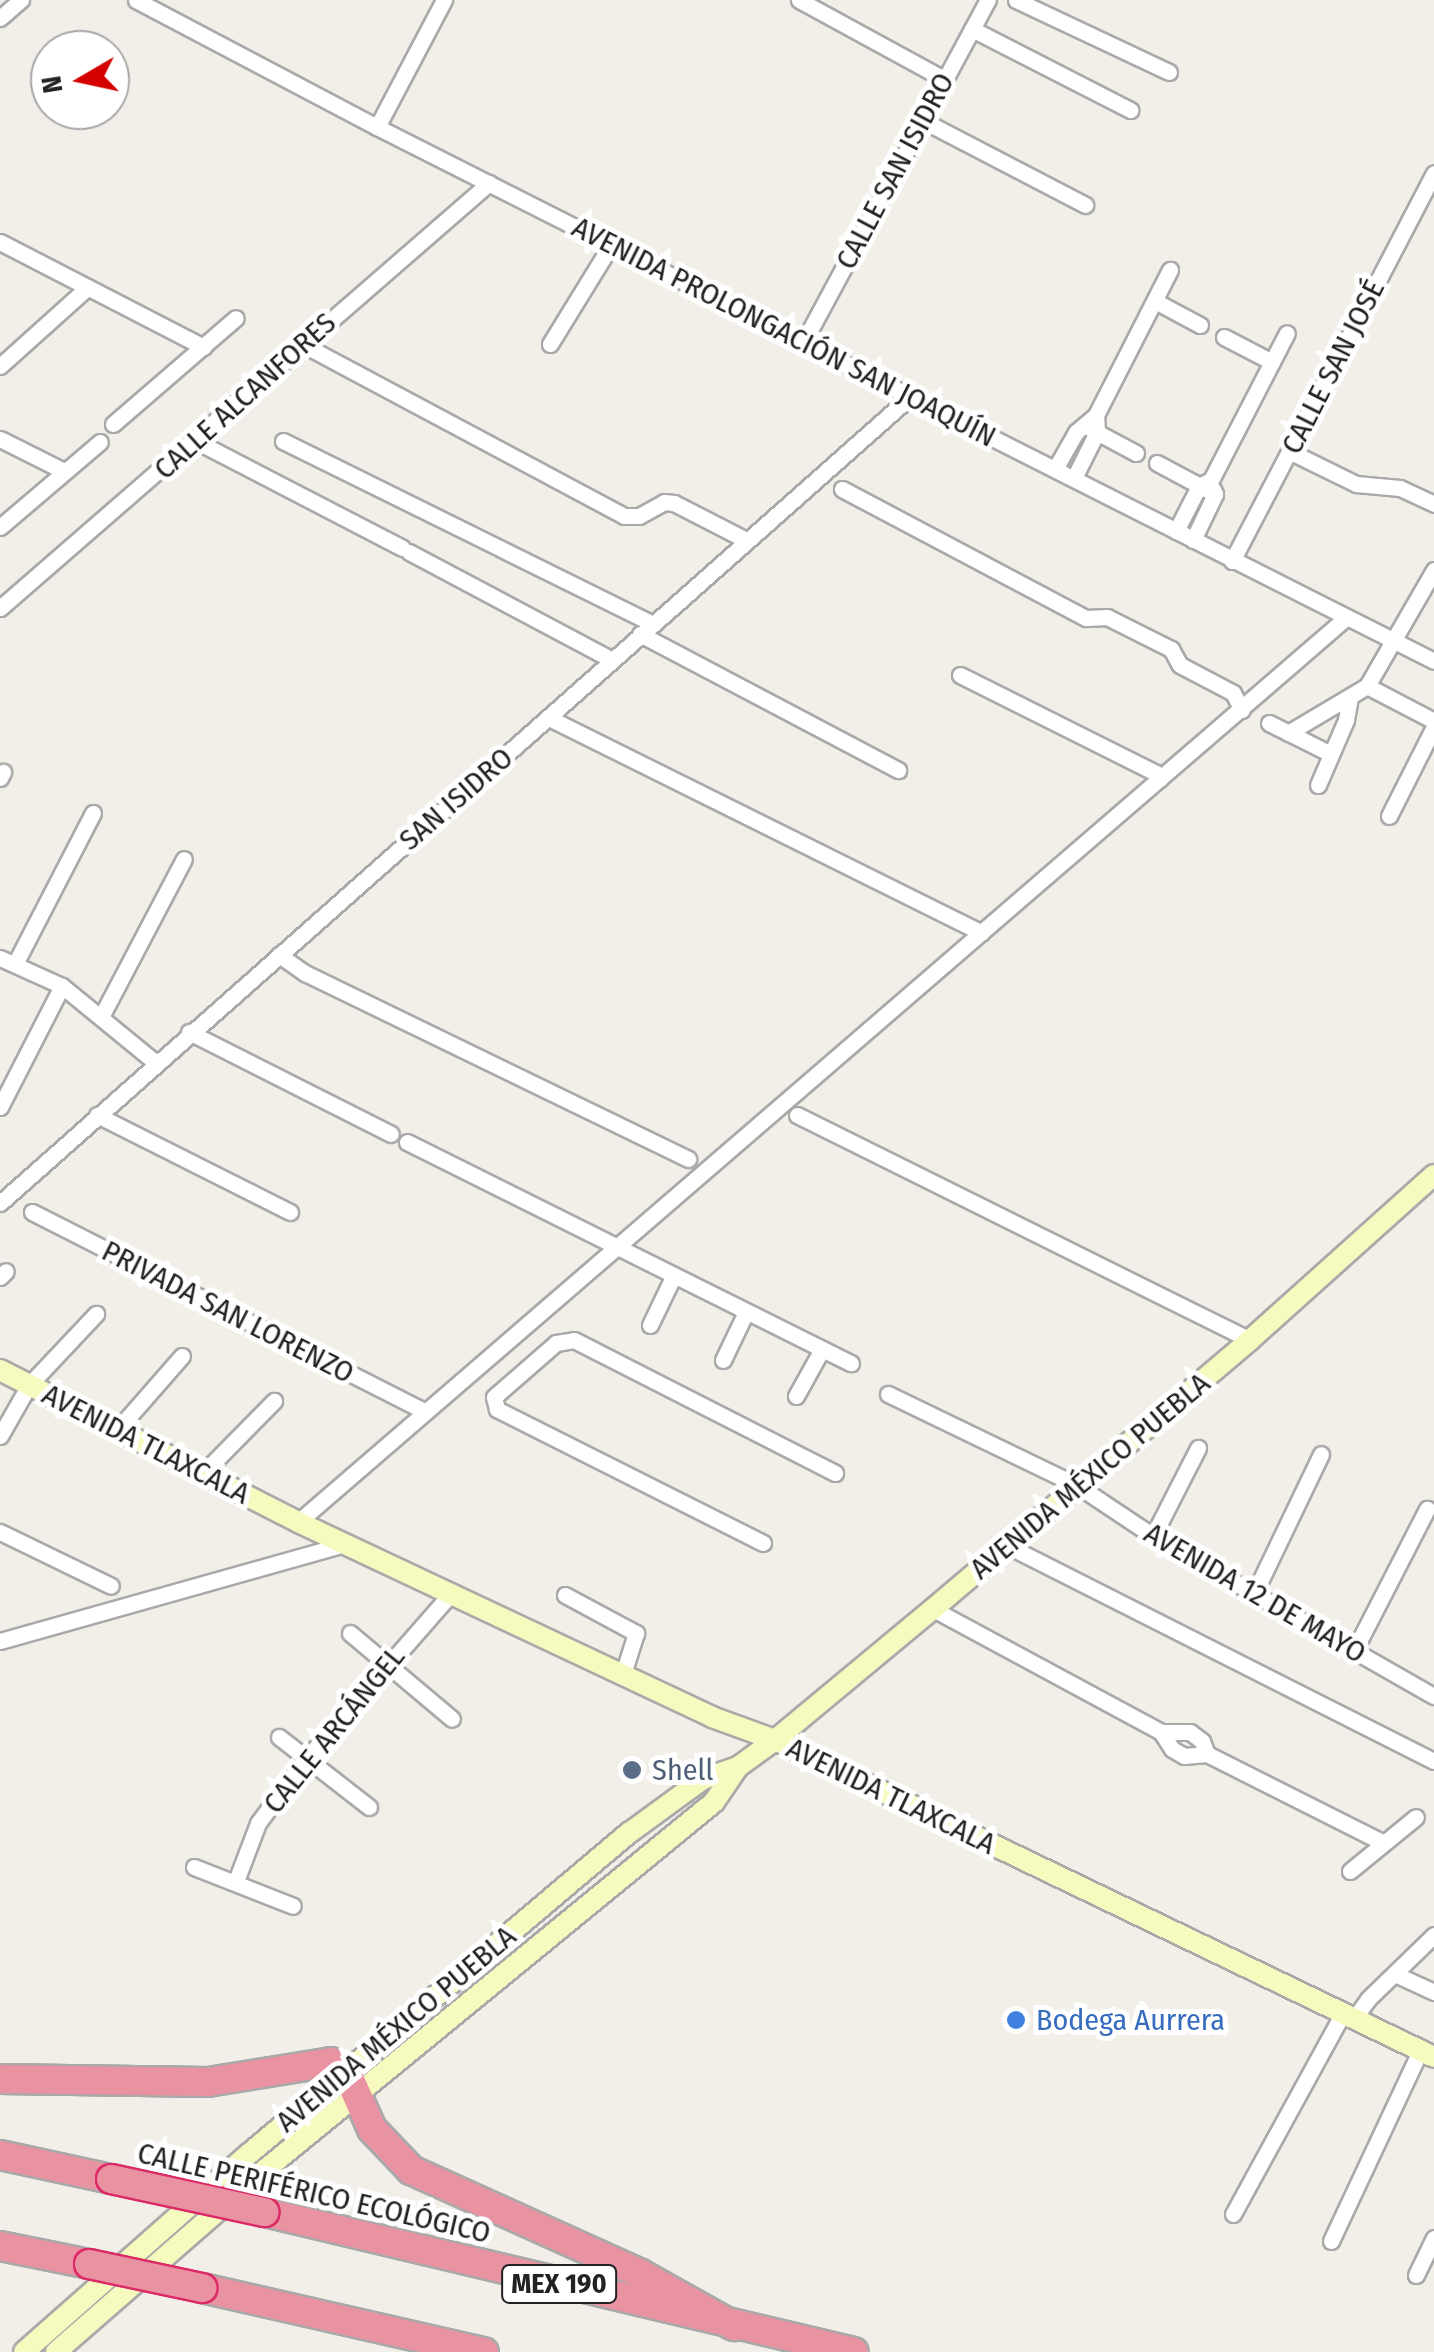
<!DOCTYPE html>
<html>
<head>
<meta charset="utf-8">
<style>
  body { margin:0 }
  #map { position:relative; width:1434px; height:2352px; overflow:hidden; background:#f2efe9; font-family:"Fira Sans Condensed",sans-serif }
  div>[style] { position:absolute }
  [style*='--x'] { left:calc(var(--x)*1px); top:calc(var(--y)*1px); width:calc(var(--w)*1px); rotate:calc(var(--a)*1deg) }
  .roads { filter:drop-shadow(2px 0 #a9a9a9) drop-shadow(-2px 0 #a9a9a9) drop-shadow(0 2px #a9a9a9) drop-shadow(0 -2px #a9a9a9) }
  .street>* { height:15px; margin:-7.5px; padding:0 7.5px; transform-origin:7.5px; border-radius:7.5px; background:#fff }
  .secondary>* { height:20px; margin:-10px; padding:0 10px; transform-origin:10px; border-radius:10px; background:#f7fabf }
  .highway>* { height:28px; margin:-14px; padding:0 14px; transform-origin:14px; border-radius:14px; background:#e892a2 }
  .bridges { filter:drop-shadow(2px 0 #dc2a67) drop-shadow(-2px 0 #dc2a67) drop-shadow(0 2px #dc2a67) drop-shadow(0 -2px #dc2a67) }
  .highway-bridge>* { height:28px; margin:-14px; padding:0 14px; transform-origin:14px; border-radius:14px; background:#e892a2 }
  .dots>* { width:28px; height:28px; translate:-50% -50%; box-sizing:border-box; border:5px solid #fff; border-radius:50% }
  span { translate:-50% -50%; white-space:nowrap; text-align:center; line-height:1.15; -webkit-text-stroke:10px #fff; paint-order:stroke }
  .shield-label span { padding:2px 8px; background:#fff; border:2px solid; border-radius:8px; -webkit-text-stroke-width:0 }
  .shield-label { font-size:28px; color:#222; font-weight:700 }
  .street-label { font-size:30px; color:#222 }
  .service-label { font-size:30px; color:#4e5e75 }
  .left { translate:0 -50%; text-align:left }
  .shop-label { font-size:30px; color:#366cbe }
  .north { position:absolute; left:30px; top:30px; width:100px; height:100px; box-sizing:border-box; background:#fff; border:2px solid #a7a7a7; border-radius:50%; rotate:261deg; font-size:28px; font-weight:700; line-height:40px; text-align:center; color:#222 }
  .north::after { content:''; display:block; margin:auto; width:35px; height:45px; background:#d40000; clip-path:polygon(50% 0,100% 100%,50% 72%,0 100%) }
</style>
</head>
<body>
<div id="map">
  <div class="roads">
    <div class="street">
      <div style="--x:136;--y:0;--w:272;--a:27.8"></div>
      <div style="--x:377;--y:127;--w:1184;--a:26.8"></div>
      <div style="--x:799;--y:0;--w:165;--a:28.6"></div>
      <div style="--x:1016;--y:0;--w:169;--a:25.2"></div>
      <div style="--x:0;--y:18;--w:28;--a:-41"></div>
      <div style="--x:972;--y:29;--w:178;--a:27.1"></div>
      <div style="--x:922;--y:120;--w:184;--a:27.5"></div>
      <div style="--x:377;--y:127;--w:144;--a:-62.2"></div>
      <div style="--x:0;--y:242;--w:229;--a:27.3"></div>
      <div style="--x:1155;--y:301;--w:51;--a:28.1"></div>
      <div style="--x:1224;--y:337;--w:54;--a:27.5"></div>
      <div style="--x:803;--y:343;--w:390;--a:-61.7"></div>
      <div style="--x:302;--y:344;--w:365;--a:28.1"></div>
      <div style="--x:624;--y:516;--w:15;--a:0"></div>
      <div style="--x:639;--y:516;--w:29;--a:-29"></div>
      <div style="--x:664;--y:502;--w:10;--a:6"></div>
      <div style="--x:674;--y:503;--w:81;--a:27.2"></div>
      <div style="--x:550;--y:344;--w:116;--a:-58.4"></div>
      <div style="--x:0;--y:366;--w:118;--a:-41.9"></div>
      <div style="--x:113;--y:424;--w:162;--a:-40.8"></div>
      <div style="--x:1091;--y:429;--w:51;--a:28.1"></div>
      <div style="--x:0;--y:439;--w:72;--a:26.6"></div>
      <div style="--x:196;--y:441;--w:232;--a:27.4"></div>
      <div style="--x:283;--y:441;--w:411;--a:26.3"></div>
      <div style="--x:1289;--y:451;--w:75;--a:26.2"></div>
      <div style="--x:1356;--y:484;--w:44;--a:5.2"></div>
      <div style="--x:1400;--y:488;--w:38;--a:25"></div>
      <div style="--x:1157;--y:463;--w:66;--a:28.1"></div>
      <div style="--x:1055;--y:469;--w:43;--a:-60.4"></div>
      <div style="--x:1076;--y:432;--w:26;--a:-40"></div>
      <div style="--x:1096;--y:415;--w:163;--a:-63"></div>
      <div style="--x:1074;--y:478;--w:51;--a:-63.4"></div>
      <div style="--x:1097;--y:432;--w:17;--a:-93"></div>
      <div style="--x:842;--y:489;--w:276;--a:27.9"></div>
      <div style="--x:1086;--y:618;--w:21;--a:-3"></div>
      <div style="--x:1107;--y:617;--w:72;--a:26.6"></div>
      <div style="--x:1171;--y:649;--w:18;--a:61"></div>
      <div style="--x:1180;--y:665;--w:60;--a:27.8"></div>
      <div style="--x:1233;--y:693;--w:19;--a:62"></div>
      <div style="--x:0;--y:527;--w:131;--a:-40.4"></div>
      <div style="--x:1176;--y:531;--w:51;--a:-62.9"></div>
      <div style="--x:1199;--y:486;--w:13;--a:-27"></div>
      <div style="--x:1211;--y:480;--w:165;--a:-62.7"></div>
      <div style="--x:1193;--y:540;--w:51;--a:-64.4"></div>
      <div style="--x:1215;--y:494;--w:5;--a:-112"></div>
      <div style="--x:409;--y:552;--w:230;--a:28"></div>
      <div style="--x:1232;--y:561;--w:437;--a:-62.5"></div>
      <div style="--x:0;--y:608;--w:648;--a:-40.99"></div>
      <div style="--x:640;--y:634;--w:292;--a:27.8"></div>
      <div style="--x:960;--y:675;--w:219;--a:26.6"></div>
      <div style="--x:1156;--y:773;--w:7;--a:56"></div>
      <div style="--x:1367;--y:686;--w:76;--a:27.6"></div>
      <div style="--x:549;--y:718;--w:483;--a:26.4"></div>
      <div style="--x:1269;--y:723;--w:69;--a:26.6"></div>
      <div style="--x:1288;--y:733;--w:92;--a:-30.7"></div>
      <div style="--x:1367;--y:686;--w:134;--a:-60"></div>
      <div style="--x:0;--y:778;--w:7;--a:-63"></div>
      <div style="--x:1318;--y:785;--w:71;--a:-66.7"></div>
      <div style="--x:1346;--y:720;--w:22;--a:-80"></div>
      <div style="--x:1389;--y:816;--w:100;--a:-63.2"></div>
      <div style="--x:279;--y:955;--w:32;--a:35"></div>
      <div style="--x:305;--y:973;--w:426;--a:25.9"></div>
      <div style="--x:0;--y:958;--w:68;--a:24.3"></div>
      <div style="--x:62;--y:986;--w:120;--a:39.3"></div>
      <div style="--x:15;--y:964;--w:170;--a:-62.7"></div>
      <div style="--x:102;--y:1015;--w:176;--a:-62.3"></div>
      <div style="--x:189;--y:1032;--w:226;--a:26.8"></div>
      <div style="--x:0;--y:1107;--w:136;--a:-62.9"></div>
      <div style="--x:97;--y:1115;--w:216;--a:26.7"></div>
      <div style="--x:797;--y:1115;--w:506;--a:26.41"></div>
      <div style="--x:407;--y:1142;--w:496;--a:26.5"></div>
      <div style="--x:0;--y:1203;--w:1218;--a:-41.54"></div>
      <div style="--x:32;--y:1212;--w:440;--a:26.9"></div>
      <div style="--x:0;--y:1277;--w:8;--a:-45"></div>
      <div style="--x:650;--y:1325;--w:55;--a:-64.4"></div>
      <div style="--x:723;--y:1360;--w:53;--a:-64.4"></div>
      <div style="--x:888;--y:1394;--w:211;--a:25.8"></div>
      <div style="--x:1078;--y:1486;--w:90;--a:33.7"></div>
      <div style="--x:1153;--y:1536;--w:323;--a:29.7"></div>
      <div style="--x:796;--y:1396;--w:54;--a:-61"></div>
      <div style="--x:118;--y:1429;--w:97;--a:-48.8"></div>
      <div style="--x:0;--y:1436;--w:59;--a:-60.4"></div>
      <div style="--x:29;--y:1385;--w:98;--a:-46.7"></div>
      <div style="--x:204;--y:1472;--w:100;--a:-45.4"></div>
      <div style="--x:298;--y:1522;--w:1385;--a:-40.79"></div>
      <div style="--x:0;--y:1532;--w:123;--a:25.9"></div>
      <div style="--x:1153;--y:1536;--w:99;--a:-62.9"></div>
      <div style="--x:763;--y:1543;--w:298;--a:-153.3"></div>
      <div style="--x:497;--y:1409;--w:12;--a:-104"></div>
      <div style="--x:494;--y:1397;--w:82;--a:-41.1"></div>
      <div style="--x:556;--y:1343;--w:18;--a:-9"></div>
      <div style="--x:574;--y:1340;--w:293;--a:27"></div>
      <div style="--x:1008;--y:1546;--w:477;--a:26.8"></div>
      <div style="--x:1254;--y:1594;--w:155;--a:-64.4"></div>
      <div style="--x:565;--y:1595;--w:81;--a:28.2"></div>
      <div style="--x:636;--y:1633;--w:43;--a:107.6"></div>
      <div style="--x:933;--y:1609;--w:259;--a:28.3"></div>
      <div style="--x:1161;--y:1732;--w:20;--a:57"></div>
      <div style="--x:1172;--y:1749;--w:14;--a:30"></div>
      <div style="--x:1184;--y:1756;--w:23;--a:-5"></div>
      <div style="--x:1207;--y:1754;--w:198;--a:26.7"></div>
      <div style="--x:350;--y:1633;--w:133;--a:40.1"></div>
      <div style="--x:0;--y:1641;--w:358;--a:-15.7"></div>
      <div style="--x:1354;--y:1651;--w:160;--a:-62.8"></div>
      <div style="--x:1161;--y:1732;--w:29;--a:0"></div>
      <div style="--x:1190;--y:1732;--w:15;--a:37"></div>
      <div style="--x:1202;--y:1741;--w:14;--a:69"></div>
      <div style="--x:279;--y:1737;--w:114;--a:37.9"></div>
      <div style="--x:194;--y:1867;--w:106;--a:21.5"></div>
      <div style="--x:1350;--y:1871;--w:85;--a:-39.3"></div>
      <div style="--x:236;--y:1881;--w:62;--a:-69.2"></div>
      <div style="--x:258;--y:1823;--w:80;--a:-53.1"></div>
      <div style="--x:306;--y:1759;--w:222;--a:-48.8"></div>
      <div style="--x:1397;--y:1975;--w:41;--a:24.7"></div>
      <div style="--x:1353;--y:2020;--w:26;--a:-54"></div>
      <div style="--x:1368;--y:1999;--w:92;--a:-44.1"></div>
      <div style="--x:1233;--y:2214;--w:227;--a:-61.3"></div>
      <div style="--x:1331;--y:2241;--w:210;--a:-64.9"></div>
      <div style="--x:1416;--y:2275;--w:41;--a:-64.1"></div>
    </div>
    <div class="secondary">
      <div style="--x:0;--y:1370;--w:335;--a:27"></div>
      <div style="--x:298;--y:1522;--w:458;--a:25.2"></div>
      <div style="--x:712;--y:1717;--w:67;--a:20.1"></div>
      <div style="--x:775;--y:1740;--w:731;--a:25.69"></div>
      <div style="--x:24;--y:2352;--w:301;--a:-41.4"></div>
      <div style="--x:250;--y:2153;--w:496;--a:-40.2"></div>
      <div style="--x:629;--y:1833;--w:92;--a:-36.1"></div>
      <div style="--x:703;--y:1779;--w:37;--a:-19"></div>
      <div style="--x:738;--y:1767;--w:46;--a:-36.1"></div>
      <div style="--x:775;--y:1740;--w:205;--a:-39.7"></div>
      <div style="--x:933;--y:1609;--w:416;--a:-40.3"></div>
      <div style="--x:1250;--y:1340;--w:247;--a:-41.9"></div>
      <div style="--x:56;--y:2352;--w:279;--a:-41.1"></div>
      <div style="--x:266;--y:2169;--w:579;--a:-39.32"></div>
      <div style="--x:714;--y:1802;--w:42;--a:-55.6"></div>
    </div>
    <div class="highway">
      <div style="--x:0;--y:2079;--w:208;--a:0.8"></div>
      <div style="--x:208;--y:2082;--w:125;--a:-9.2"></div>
      <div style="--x:331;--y:2062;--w:19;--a:35"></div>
      <div style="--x:347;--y:2073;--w:61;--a:65.9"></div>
      <div style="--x:372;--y:2129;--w:57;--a:46.4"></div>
      <div style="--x:411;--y:2170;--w:250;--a:24.3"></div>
      <div style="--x:639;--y:2273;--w:109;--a:29.2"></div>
      <div style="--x:0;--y:2155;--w:114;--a:12.2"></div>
      <div style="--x:264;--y:2212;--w:606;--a:13.35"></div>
      <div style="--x:0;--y:2246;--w:91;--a:11.4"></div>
      <div style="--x:202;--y:2288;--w:289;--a:12.8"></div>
    </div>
  </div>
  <div class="bridges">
    <div class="highway-bridge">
      <div style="--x:111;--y:2179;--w:157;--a:12.2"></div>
      <div style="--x:89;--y:2264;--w:116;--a:12"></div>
    </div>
  </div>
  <div class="dots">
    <div style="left:632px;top:1770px;background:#5c6f8a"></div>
    <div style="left:1016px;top:2020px;background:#3f7fe0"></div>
  </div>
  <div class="shield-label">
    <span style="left:559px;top:2284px">MEX 190</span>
  </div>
  <div class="street-label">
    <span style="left:895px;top:171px;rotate:-62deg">CALLE SAN ISIDRO</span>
    <span style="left:784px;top:332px;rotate:27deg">AVENIDA PROLONGACIÓN SAN JOAQUÍN</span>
    <span style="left:1333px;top:367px;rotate:-63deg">CALLE SAN JOSÉ</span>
    <span style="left:245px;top:396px;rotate:-42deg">CALLE ALCANFORES</span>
    <span style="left:456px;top:799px;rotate:-41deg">SAN ISIDRO</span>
    <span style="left:228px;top:1312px;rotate:27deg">PRIVADA SAN LORENZO</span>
    <span style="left:146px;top:1444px;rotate:27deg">AVENIDA TLAXCALA</span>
    <span style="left:1090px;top:1476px;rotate:-40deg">AVENIDA MÉXICO PUEBLA</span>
    <span style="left:1255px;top:1593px;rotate:30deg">AVENIDA 12 DE MAYO</span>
    <span style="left:334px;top:1730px;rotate:-51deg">CALLE ARCÁNGEL</span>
    <span style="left:891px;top:1796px;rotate:26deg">AVENIDA TLAXCALA</span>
    <span style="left:396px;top:2029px;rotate:-40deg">AVENIDA MÉXICO PUEBLA</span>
    <span style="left:314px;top:2193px;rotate:13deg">CALLE PERIFÉRICO ECOLÓGICO</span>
  </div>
  <div class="service-label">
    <span class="left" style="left:652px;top:1770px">Shell</span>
  </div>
  <div class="shop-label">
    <span class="left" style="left:1036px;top:2020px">Bodega Aurrera</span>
  </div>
  <div class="north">N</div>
</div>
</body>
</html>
